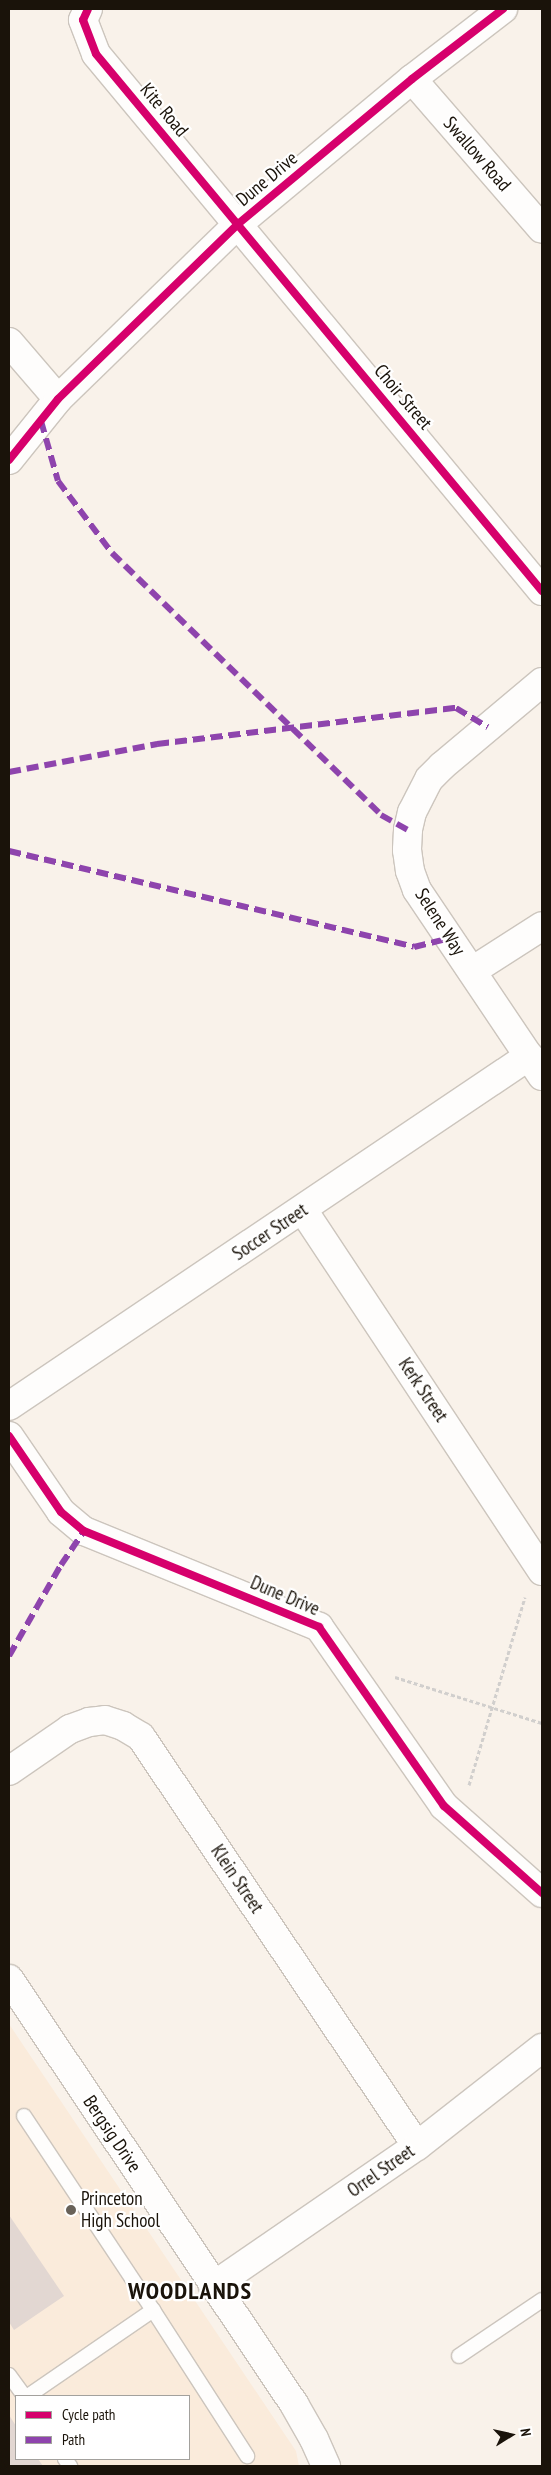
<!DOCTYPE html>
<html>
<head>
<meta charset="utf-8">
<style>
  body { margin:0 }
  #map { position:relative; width:551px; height:2475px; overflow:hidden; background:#f9f2ea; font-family:"PT Sans Narrow",sans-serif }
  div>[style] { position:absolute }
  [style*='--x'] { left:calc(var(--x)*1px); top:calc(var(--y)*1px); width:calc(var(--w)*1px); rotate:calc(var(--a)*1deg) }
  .built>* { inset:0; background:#faebdb }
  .building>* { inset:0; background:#e2d7d2 }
  .path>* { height:3px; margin-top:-1.5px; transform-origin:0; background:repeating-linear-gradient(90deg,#d1cfcd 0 4px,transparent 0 6.5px) }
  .roads { filter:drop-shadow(1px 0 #ccc5bd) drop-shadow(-1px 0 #ccc5bd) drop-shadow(0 1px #ccc5bd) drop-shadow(0 -1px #ccc5bd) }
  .service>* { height:14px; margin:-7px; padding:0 7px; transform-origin:7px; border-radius:7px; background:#fefdfc }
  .minor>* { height:28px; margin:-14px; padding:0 14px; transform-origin:14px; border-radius:14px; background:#fefdfc }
  .quiet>* { height:6px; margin-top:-3px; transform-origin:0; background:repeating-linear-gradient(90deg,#8e44ad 0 12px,transparent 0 18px) }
  .cycleway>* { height:8px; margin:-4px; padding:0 4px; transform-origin:4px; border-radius:4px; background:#d6006c }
  .dots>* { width:14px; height:14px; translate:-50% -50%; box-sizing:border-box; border:2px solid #fff; border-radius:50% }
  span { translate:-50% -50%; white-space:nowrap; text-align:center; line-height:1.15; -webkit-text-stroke:4.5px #fff; paint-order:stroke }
  .street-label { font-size:19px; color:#1a130a }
  .poi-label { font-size:19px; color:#1a130a }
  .left { translate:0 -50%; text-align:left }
  .district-label { font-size:24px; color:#1a130a; font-weight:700; letter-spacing:1px }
  .frame { position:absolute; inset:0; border:10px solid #1a130a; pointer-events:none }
  .legend { position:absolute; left:15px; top:2395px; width:175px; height:65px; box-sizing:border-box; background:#fff; border:1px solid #a3a19d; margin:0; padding:6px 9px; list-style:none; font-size:15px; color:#1a130a }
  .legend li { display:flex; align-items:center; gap:10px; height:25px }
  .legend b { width:25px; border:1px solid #a3a19d }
  .north { position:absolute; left:486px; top:2410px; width:50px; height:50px; -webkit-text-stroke:4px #fff; paint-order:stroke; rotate:80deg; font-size:14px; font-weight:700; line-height:20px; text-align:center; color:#1a130a }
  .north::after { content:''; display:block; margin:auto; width:18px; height:22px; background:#1a130a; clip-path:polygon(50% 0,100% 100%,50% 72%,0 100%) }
</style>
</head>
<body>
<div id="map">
  <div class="built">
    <div style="clip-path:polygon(evenodd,9px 2024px,296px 2451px,299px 2466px,9px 2466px,9px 2024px,16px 2396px,189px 2396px,189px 2459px,16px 2459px,16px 2396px)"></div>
  </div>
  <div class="building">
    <div style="clip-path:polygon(9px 2215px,64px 2296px,14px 2330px,9px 2322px)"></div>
    <div style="clip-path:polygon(9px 2415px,16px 2426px,16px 2459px,38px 2459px,43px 2466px,9px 2466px)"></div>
  </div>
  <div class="path">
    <div style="--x:395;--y:1677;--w:154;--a:17.4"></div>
    <div style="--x:469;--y:1785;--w:196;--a:-73.4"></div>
  </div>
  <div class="roads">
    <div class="service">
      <div style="--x:24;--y:2116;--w:233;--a:56.4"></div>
      <div style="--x:459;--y:2356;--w:100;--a:-34"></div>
      <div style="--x:9;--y:2375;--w:26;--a:54"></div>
      <div style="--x:28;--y:2396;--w:152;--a:-34.5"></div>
      <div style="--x:153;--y:2310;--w:174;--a:57.2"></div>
      <div style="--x:65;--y:2459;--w:9;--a:54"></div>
    </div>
    <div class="minor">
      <div style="--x:88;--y:9;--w:12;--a:114"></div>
      <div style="--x:83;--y:20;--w:36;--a:69"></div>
      <div style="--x:96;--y:54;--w:698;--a:50.29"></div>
      <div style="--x:412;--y:79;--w:198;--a:49.1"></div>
      <div style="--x:9;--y:342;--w:75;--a:49.3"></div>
      <div style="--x:9;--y:460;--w:78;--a:-51.2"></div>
      <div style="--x:58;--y:399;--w:251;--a:-44.2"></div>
      <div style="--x:238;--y:224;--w:226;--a:-39.8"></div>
      <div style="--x:412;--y:79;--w:115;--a:-37.6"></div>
      <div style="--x:542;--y:682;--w:131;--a:140"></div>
      <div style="--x:442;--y:766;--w:18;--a:135"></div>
      <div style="--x:429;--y:779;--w:37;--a:117"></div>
      <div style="--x:412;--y:812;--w:18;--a:103"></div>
      <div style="--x:408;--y:830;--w:20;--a:93"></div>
      <div style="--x:407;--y:850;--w:21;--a:82"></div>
      <div style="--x:410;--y:871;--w:20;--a:70"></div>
      <div style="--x:417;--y:890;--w:224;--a:56.1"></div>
      <div style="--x:472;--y:971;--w:83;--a:-32.7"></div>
      <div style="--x:303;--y:1210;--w:433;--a:56.5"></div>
      <div style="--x:9;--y:1406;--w:627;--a:-33.94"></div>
      <div style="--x:9;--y:1436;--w:92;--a:55.6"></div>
      <div style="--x:61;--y:1512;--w:30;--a:40"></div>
      <div style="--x:84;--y:1531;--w:254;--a:22.2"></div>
      <div style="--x:319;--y:1627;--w:218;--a:55.1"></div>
      <div style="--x:444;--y:1806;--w:131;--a:41.6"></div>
      <div style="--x:9;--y:1771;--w:74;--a:-34.5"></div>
      <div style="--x:70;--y:1729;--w:20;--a:-20"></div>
      <div style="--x:89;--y:1722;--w:16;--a:-7"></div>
      <div style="--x:105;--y:1720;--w:19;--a:18"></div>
      <div style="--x:123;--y:1726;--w:21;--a:31"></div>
      <div style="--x:141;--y:1737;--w:493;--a:56"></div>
      <div style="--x:9;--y:1979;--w:512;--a:56.15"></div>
      <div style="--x:294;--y:2404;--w:40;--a:60.3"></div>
      <div style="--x:314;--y:2439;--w:30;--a:66"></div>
      <div style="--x:213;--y:2286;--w:247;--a:-34.5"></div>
      <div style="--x:417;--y:2146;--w:159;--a:-38.1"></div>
    </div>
  </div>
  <div class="quiet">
    <div style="--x:41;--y:421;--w:62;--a:74.2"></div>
    <div style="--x:58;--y:481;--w:90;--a:53.1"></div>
    <div style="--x:112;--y:553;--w:376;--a:44.2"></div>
    <div style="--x:381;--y:815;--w:31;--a:29"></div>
    <div style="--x:9;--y:772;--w:151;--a:-10.7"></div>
    <div style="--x:157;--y:744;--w:301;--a:-6.9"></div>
    <div style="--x:456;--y:708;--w:37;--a:31"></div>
    <div style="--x:9;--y:851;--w:416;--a:13.3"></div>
    <div style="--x:414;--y:947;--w:36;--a:-14"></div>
    <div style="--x:9;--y:1656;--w:105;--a:-60.3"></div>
    <div style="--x:61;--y:1565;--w:41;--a:-55.9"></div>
  </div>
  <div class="cycleway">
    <div style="--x:88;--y:9;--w:12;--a:114"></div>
    <div style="--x:83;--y:20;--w:36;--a:69"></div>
    <div style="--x:96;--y:54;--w:698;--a:50.29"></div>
    <div style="--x:9;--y:460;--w:78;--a:-51.2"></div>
    <div style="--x:58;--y:399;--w:251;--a:-44.2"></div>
    <div style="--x:238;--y:224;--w:226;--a:-39.8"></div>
    <div style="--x:412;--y:79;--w:115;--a:-37.6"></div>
    <div style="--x:9;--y:1436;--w:92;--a:55.6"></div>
    <div style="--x:61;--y:1512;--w:30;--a:40"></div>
    <div style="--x:84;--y:1531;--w:254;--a:22.2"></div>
    <div style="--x:319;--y:1627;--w:218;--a:55.1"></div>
    <div style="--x:444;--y:1806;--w:131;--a:41.6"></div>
  </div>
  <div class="dots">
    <div style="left:71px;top:2210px;background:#686158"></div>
  </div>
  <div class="street-label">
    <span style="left:164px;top:110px;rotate:50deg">Kite Road</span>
    <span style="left:477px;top:154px;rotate:49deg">Swallow Road</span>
    <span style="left:267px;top:179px;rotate:-40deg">Dune Drive</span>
    <span style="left:403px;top:397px;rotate:50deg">Choir Street</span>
    <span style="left:440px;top:922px;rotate:57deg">Selene Way</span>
    <span style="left:270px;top:1232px;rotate:-34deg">Soccer Street</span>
    <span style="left:423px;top:1390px;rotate:56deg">Kerk Street</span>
    <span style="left:285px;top:1596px;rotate:23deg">Dune Drive</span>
    <span style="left:237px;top:1879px;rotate:56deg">Klein Street</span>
    <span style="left:112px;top:2134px;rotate:56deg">Bergsig Drive</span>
    <span style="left:381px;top:2171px;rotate:-35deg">Orrel Street</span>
  </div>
  <div class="poi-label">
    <span class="left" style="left:81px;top:2210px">Princeton<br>High School</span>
  </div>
  <div class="district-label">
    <span style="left:190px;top:2291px">WOODLANDS</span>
  </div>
  <div class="frame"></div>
  <ul class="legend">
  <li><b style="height:6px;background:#d6006c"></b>Cycle path</li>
  <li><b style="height:6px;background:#8e44ad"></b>Path</li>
  </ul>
  <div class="north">N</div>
</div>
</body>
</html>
